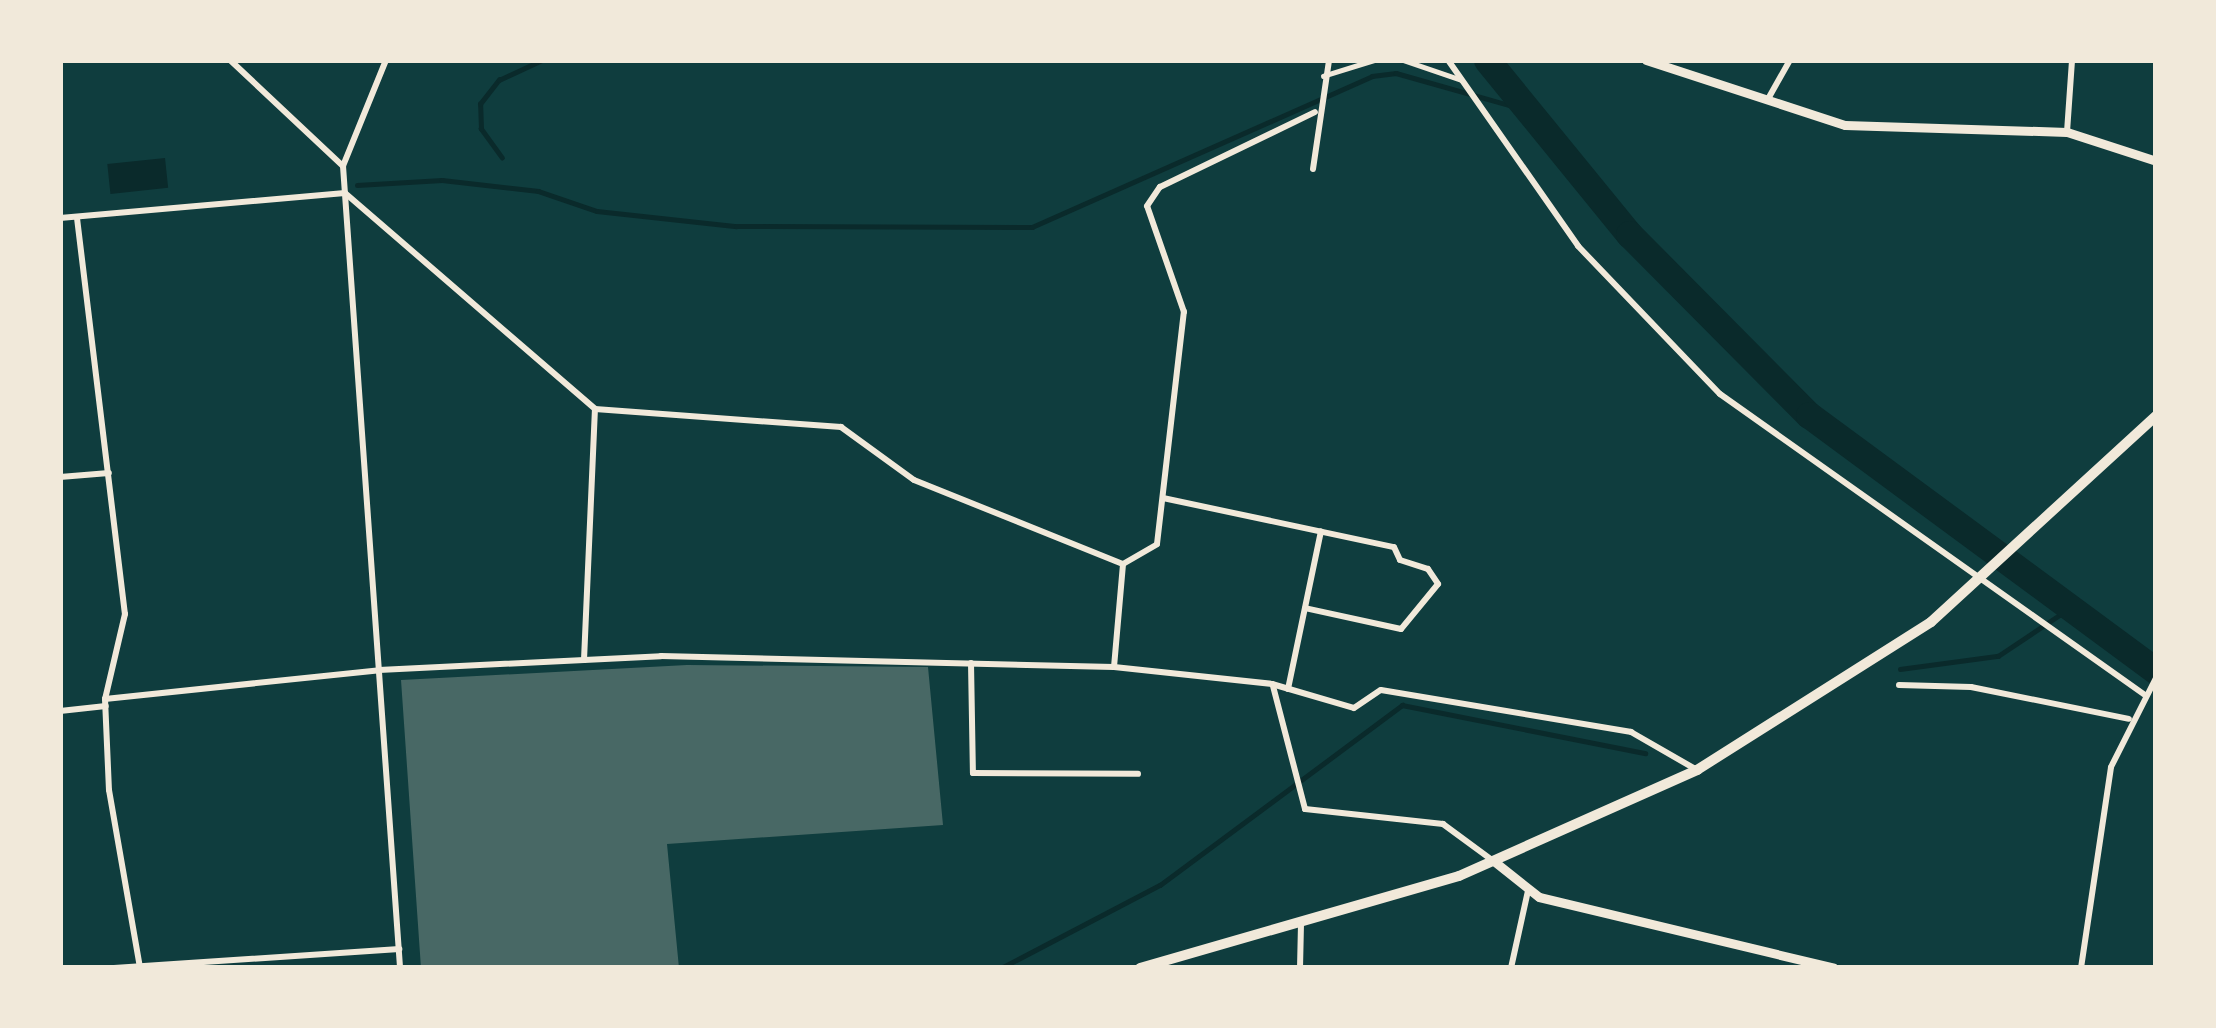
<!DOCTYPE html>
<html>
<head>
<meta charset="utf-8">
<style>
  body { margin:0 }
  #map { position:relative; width:2216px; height:1028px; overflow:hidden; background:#0f3d3e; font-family:Helvetica,sans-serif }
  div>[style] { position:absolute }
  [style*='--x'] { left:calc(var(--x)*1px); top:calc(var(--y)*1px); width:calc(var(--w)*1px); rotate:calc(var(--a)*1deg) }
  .water>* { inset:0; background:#0a2a2b; transform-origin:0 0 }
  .stream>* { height:4.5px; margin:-2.25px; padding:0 2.25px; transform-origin:2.25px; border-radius:2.25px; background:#0a2a2b }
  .river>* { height:27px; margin:-13.5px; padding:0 13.5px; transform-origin:13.5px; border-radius:13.5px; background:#0a2a2b }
  .building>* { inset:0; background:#486865 }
  .pedestrian>* { height:4.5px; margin:-2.25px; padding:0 2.25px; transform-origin:2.25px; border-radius:2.25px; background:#f1e9da }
  .minor>* { height:6px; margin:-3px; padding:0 3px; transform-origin:3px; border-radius:3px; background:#f1e9da }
  .tertiary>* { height:9px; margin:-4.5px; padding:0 4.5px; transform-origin:4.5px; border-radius:4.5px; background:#f1e9da }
  .primary>* { height:10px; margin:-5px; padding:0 5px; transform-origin:5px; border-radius:5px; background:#f1e9da }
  span { translate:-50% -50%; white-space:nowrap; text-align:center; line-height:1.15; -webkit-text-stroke:10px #f1e9da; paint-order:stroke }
  .frame { position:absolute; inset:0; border:63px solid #f1e9da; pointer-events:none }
</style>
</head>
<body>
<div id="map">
  <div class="water">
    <div style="left:165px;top:158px;width:30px;height:58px;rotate:84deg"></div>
  </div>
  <div class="stream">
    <div style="--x:502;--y:158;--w:36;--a:-126"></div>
    <div style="--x:481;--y:129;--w:25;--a:-92"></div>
    <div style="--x:480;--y:104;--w:31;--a:-52"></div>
    <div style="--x:499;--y:80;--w:47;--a:-24.9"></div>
    <div style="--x:357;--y:185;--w:85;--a:-3.4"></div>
    <div style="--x:442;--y:180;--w:97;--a:6.5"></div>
    <div style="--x:538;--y:191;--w:62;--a:18.7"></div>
    <div style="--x:597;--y:211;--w:140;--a:6.2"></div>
    <div style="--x:736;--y:226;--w:296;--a:0.2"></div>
    <div style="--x:1032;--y:227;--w:372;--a:-23.9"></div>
    <div style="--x:1372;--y:76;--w:24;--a:-7"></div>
    <div style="--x:1396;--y:73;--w:136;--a:15.8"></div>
    <div style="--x:1900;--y:669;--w:99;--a:-7.6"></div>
    <div style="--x:1998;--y:656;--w:90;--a:-33.7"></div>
    <div style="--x:1001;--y:968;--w:179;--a:-27.6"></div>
    <div style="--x:1160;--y:885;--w:302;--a:-36.6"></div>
    <div style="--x:1402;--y:705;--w:248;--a:11.2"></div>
  </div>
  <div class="river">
    <div style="--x:1487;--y:60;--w:225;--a:50.8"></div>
    <div style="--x:1629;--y:234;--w:255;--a:45.2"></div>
    <div style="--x:1809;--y:415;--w:431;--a:36.4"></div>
  </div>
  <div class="building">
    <div style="clip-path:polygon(687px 665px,928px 667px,943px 825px,667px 844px,679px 968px,421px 968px,401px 680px)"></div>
  </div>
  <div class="pedestrian">
    <div style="--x:1403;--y:60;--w:62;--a:18.7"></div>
    <div style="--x:1323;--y:76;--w:53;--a:-17.4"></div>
  </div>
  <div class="minor">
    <div style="--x:230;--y:60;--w:155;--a:43.2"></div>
    <div style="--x:386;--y:60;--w:114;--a:112.1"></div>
    <div style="--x:343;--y:166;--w:804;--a:85.93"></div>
    <div style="--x:1448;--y:60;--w:227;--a:55"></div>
    <div style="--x:1578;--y:246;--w:205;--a:46.2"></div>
    <div style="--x:1720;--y:394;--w:521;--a:35.31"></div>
    <div style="--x:1768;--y:99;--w:45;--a:-60.6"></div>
    <div style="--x:2067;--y:132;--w:72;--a:-86"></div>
    <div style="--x:1313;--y:169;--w:110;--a:-81.6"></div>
    <div style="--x:60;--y:218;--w:286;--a:-5"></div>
    <div style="--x:345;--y:193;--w:330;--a:40.8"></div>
    <div style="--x:595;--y:409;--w:247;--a:4.2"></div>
    <div style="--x:841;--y:427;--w:90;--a:36"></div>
    <div style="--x:914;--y:480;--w:225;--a:21.9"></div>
    <div style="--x:77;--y:218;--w:399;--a:83.1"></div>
    <div style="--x:125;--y:614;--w:87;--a:103.2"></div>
    <div style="--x:105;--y:699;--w:91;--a:87.5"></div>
    <div style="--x:109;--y:790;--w:181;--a:80.1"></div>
    <div style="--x:60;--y:477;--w:49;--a:-4.7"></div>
    <div style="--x:1163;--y:498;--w:236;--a:12"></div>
    <div style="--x:1394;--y:547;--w:14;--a:65"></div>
    <div style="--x:1400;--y:560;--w:29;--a:18"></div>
    <div style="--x:1428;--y:569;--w:18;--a:56"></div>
    <div style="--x:1438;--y:584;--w:58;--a:129.4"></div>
    <div style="--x:1401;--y:629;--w:98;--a:-167.7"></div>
    <div style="--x:584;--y:660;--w:251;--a:-87.5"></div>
    <div style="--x:971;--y:663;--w:110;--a:89"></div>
    <div style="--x:973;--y:773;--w:165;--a:0.3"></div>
    <div style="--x:1114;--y:667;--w:103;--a:-85"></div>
    <div style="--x:1123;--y:564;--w:39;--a:-30"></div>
    <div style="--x:1157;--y:544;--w:234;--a:-83.4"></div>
    <div style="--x:1184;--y:312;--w:112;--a:-109.2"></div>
    <div style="--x:1147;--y:206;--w:23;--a:-56"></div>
    <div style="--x:1160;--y:187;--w:172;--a:-25.8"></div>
    <div style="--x:1899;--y:685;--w:72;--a:1.6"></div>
    <div style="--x:1971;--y:687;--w:161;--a:11.4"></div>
    <div style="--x:1273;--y:686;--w:127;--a:75.4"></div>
    <div style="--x:1305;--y:809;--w:139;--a:6.2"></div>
    <div style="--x:1443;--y:824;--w:61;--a:36.3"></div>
    <div style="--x:1288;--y:689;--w:161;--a:-78.2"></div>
    <div style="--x:105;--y:699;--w:276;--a:-6"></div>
    <div style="--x:379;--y:670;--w:282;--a:-2.8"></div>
    <div style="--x:661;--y:656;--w:453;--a:1.4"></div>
    <div style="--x:1114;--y:667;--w:159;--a:6.1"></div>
    <div style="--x:1272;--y:684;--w:85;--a:16.3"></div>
    <div style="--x:1354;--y:708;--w:32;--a:-34"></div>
    <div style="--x:1381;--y:690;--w:254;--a:9.5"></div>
    <div style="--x:1631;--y:732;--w:76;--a:29.9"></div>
    <div style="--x:60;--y:711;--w:46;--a:-6.2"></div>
    <div style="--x:114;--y:968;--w:286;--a:-3.8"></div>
    <div style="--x:1300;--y:968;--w:44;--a:-88.7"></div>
    <div style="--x:1511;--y:968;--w:79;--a:-77.6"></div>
    <div style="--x:2081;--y:968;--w:203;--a:-81.5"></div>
    <div style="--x:2111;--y:767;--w:100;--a:-63.2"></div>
  </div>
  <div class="tertiary">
    <div style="--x:1646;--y:60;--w:209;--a:18.1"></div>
    <div style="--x:1845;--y:125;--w:222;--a:1.8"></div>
    <div style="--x:2067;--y:132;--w:94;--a:18"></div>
    <div style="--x:1495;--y:862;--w:56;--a:38.5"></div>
    <div style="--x:1539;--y:897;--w:303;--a:13.5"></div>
  </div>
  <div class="primary">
    <div style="--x:1140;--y:968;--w:332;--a:-16.1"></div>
    <div style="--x:1459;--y:876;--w:261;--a:-24"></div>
    <div style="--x:1697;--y:770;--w:277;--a:-32.3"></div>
    <div style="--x:1931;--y:622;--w:305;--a:-42.5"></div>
  </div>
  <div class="frame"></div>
</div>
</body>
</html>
